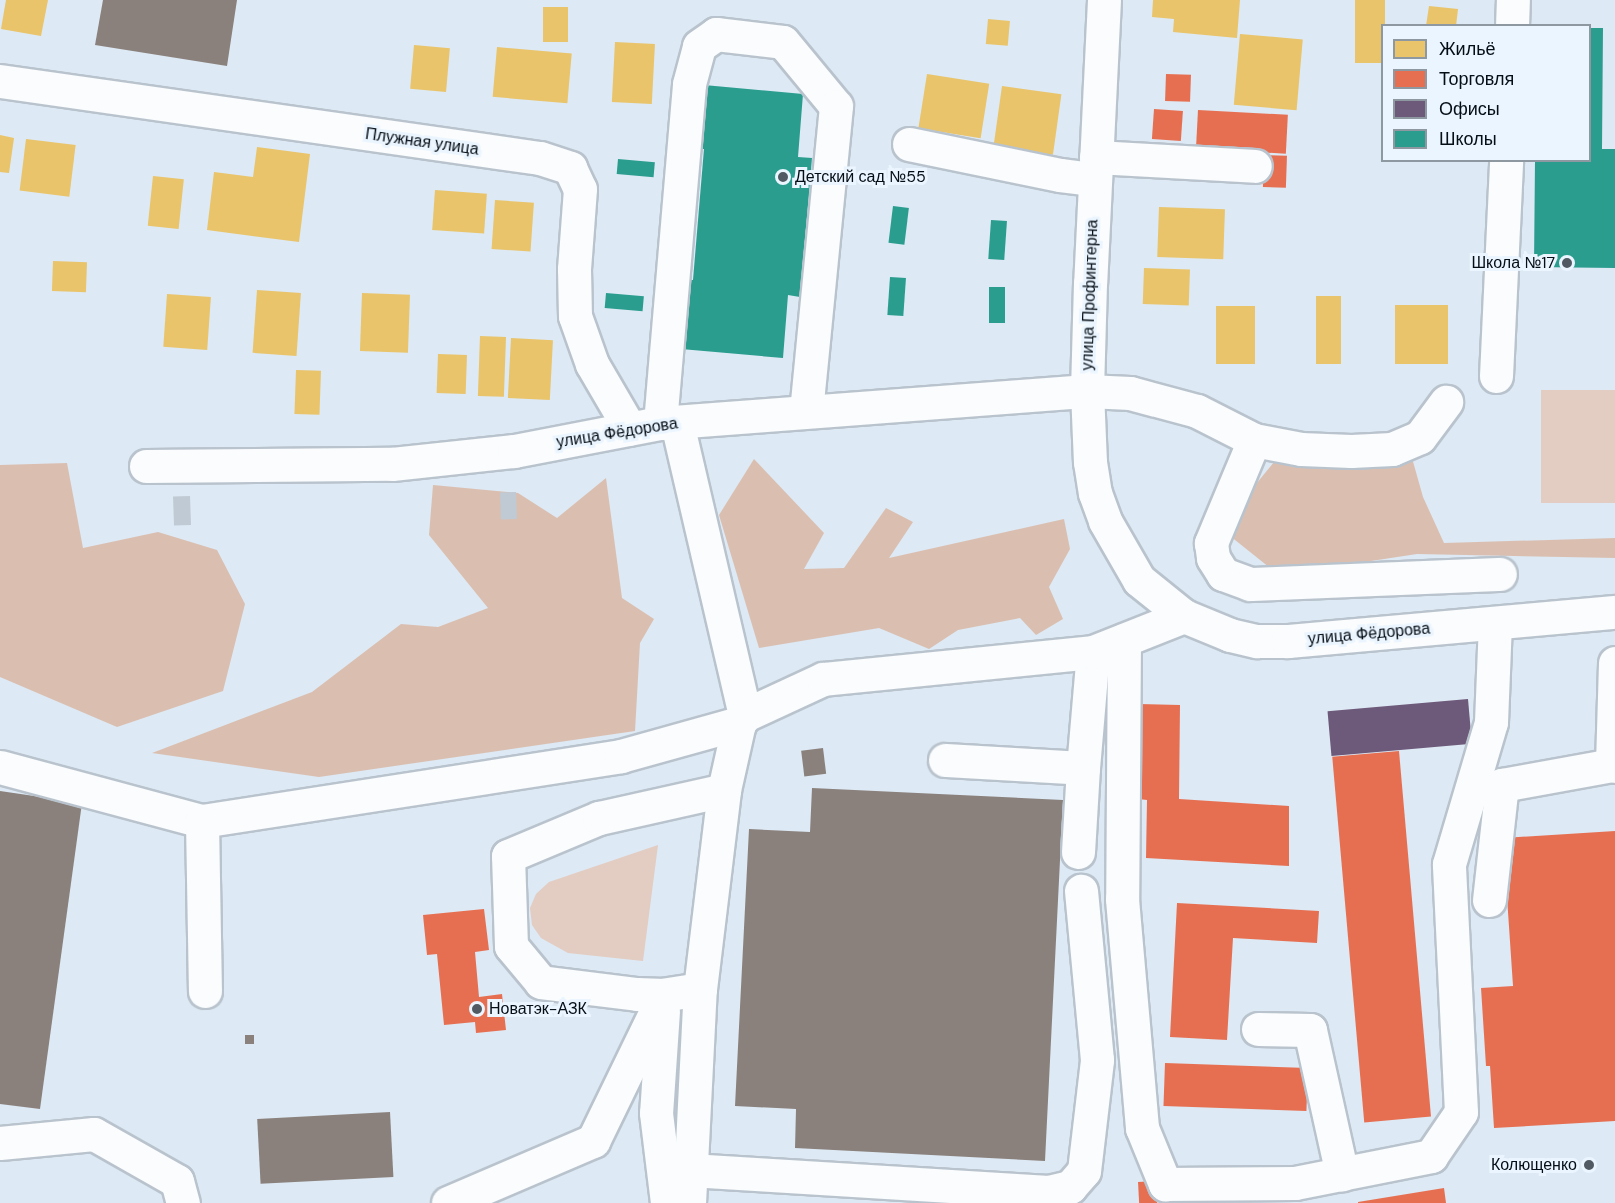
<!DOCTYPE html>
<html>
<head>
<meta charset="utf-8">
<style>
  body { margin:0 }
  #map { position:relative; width:1615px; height:1203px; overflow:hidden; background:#dde9f4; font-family:"DM Sans",sans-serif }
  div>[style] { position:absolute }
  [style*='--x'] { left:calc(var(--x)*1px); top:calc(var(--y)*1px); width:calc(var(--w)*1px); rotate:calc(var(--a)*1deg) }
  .green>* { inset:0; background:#e3ccc1; transform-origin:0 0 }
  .forest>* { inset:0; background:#dabfb0 }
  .homes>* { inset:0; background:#e9c46a; transform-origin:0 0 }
  .shops>* { inset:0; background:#e76f51; transform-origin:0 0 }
  .offices>* { inset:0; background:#6d597a; transform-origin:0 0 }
  .schools>* { inset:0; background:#2a9d8f; transform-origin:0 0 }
  .industry>* { inset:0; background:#8a817c; transform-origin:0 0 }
  .building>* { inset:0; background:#c0cad4; transform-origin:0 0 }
  .roads { filter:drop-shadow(2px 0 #b9c3cd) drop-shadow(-2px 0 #b9c3cd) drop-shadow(0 2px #b9c3cd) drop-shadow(0 -2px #b9c3cd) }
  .minor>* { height:33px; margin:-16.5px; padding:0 16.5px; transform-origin:16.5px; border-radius:16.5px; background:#fafcfd }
  .major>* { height:33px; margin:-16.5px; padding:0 16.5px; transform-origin:16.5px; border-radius:16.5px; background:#fafcfd }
  .dots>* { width:16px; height:16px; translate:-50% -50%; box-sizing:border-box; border:3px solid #eaf5ff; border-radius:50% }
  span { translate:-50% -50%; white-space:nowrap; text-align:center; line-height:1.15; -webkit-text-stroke:6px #eaf5ff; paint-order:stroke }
  .street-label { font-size:16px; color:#050d15 }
  .poi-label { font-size:16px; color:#050d15 }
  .left { translate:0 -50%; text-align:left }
  .right { translate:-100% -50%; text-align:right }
  .legend { position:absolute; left:1381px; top:24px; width:210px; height:138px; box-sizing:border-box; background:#eaf5ff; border:2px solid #8e98a1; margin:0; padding:8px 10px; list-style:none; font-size:18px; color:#050d15 }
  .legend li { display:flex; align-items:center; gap:12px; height:30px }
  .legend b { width:30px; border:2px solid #8e98a1 }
</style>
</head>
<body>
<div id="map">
  <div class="green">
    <div style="left:1615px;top:390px;width:113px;height:74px;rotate:90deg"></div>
    <div style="clip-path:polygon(658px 845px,643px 961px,568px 953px,541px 938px,532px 925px,530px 908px,536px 894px,549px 882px)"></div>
  </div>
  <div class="forest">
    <div style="clip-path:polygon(1412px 458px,1423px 497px,1444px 543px,1615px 538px,1615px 558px,1417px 554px,1279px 575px,1220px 528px,1274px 462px)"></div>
    <div style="clip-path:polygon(754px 459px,824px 533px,804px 569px,844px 568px,886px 508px,913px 522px,889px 558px,1064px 519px,1070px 549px,1049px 587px,1063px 619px,1036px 635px,1020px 618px,958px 630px,929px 649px,879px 628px,759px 648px,719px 515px)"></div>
    <div style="clip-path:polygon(67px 463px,83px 548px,158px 532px,217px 550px,245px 604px,223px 691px,117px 727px,0 677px,0 465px)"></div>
    <div style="clip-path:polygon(606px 478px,622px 598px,654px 619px,640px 643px,635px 731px,319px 777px,152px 753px,312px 692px,401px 624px,438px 627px,488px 608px,429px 535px,433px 485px,518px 493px,557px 518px)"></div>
  </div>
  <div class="homes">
    <div style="clip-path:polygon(6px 0,48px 0,41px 36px,1px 29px)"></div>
    <div style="clip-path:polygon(1153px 0,1240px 0,1237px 38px,1173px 32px,1174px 19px,1152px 17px)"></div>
    <div style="left:1355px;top:0;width:30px;height:63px"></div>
    <div style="clip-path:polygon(1429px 6px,1458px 9px,1456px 26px,1426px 26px)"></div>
    <div style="left:543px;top:7px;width:25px;height:35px"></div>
    <div style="left:988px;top:19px;width:22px;height:25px;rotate:5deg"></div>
    <div style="left:1240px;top:34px;width:63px;height:71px;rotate:5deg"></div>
    <div style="left:615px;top:42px;width:40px;height:60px;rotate:3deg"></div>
    <div style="left:414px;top:45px;width:36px;height:44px;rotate:5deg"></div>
    <div style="left:497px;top:47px;width:75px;height:50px;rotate:5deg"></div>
    <div style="left:927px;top:74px;width:63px;height:55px;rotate:9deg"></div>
    <div style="left:1002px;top:86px;width:60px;height:61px;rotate:8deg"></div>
    <div style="clip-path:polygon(0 135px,14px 138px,9px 173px,0 172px)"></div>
    <div style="left:26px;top:139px;width:50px;height:52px;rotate:7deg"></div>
    <div style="clip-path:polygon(257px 147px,310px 154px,299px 242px,207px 230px,214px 172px,253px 177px)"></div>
    <div style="left:153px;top:176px;width:31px;height:50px;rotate:6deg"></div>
    <div style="left:435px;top:190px;width:52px;height:40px;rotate:4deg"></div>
    <div style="left:495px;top:200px;width:39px;height:49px;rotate:4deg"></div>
    <div style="left:1159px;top:207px;width:66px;height:50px;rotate:2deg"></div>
    <div style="left:53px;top:261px;width:34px;height:30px;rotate:2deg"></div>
    <div style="left:1144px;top:268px;width:46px;height:36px;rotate:2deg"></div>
    <div style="left:257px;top:290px;width:44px;height:63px;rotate:4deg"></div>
    <div style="left:362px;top:293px;width:48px;height:58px;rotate:2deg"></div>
    <div style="left:167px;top:294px;width:44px;height:53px;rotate:4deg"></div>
    <div style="left:1316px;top:296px;width:25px;height:68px"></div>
    <div style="left:1395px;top:305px;width:53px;height:59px"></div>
    <div style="left:1216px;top:306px;width:39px;height:58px"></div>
    <div style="left:480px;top:336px;width:26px;height:60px;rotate:2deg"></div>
    <div style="left:511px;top:338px;width:42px;height:60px;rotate:3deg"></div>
    <div style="left:438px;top:354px;width:29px;height:39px;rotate:2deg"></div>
    <div style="left:296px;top:370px;width:25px;height:44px;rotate:2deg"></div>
  </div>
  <div class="shops">
    <div style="left:1166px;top:74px;width:25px;height:27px;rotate:2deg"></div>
    <div style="left:1154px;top:109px;width:29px;height:30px;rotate:4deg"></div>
    <div style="left:1198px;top:110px;width:90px;height:39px;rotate:3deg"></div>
    <div style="left:1264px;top:155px;width:23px;height:32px;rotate:2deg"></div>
    <div style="clip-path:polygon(1139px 704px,1180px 705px,1179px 799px,1289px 806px,1289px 866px,1146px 858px,1147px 800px,1138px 799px)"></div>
    <div style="left:1399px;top:751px;width:367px;height:67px;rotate:85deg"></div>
    <div style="clip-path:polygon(1615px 831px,1615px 1121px,1494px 1128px,1490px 1066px,1486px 1066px,1481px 988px,1513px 986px,1503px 838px)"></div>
    <div style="clip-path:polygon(1177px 903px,1319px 911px,1317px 943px,1233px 938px,1227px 1040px,1170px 1037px)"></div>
    <div style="clip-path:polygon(484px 909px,489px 950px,475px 952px,479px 997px,502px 994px,506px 1030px,476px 1033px,475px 1022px,444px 1025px,437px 954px,427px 955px,423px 915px)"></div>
    <div style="left:1165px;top:1063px;width:143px;height:43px;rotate:2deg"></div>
    <div style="left:1156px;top:1181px;width:22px;height:18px;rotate:87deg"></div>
    <div style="clip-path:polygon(1444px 1188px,1446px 1203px,1358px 1203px,1358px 1202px)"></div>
  </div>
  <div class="offices">
    <div style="left:1468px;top:699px;width:45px;height:141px;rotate:85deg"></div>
  </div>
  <div class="schools">
    <div style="clip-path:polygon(1590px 28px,1603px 28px,1602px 149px,1615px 149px,1615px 268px,1534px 267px,1535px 160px,1590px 160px)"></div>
    <div style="clip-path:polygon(704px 85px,803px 94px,798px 157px,812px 158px,800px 297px,788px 295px,783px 358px,681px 349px,687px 280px,693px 280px,704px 149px,699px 149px)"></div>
    <div style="left:618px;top:159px;width:37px;height:15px;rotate:5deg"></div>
    <div style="left:893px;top:206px;width:16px;height:37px;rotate:7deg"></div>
    <div style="left:991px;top:220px;width:16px;height:39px;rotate:4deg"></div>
    <div style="left:890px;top:277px;width:16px;height:38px;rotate:4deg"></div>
    <div style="left:989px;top:287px;width:16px;height:36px"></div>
    <div style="left:606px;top:293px;width:38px;height:15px;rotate:5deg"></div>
  </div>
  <div class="industry">
    <div style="clip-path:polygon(103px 0,237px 0,227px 66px,95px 45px)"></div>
    <div style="left:823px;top:748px;width:26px;height:22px;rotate:83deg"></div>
    <div style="clip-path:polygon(812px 788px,1063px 800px,1045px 1161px,795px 1148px,796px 1109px,735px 1106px,749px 829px,810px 832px)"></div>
    <div style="clip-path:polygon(0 791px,82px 803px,40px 1109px,0 1104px)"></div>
    <div style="left:245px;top:1035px;width:9px;height:9px"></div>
    <div style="left:390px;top:1112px;width:65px;height:133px;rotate:87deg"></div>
  </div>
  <div class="building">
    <div style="left:516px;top:492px;width:27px;height:16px;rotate:88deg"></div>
    <div style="left:190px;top:496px;width:29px;height:17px;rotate:88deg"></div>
  </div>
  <div class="roads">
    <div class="minor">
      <div style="--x:1512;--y:26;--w:26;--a:-88"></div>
      <div style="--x:0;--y:81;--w:545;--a:8.12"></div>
      <div style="--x:540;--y:158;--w:32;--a:18"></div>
      <div style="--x:570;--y:168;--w:23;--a:65"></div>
      <div style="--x:580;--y:189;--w:80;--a:94.3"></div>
      <div style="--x:574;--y:269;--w:47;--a:88.8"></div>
      <div style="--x:575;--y:316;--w:51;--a:70.5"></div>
      <div style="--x:592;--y:364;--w:75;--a:59.7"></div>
      <div style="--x:909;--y:144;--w:154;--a:11.6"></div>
      <div style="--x:1060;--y:175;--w:35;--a:7"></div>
      <div style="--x:1096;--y:157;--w:159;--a:3.2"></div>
      <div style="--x:1496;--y:376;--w:216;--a:-87.3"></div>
      <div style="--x:660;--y:423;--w:340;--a:-85.1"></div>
      <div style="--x:689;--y:84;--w:39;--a:-75"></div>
      <div style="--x:699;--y:46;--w:21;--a:-35"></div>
      <div style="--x:716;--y:34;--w:67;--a:6.8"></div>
      <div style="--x:783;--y:42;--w:83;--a:50.4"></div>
      <div style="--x:836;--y:106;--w:307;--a:95.6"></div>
      <div style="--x:677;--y:423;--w:300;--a:76.9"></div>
      <div style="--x:1254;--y:440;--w:112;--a:112.7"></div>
      <div style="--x:1211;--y:543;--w:15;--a:82"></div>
      <div style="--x:1213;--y:558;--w:19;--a:58"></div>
      <div style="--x:1223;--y:574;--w:29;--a:20"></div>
      <div style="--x:1250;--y:584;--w:250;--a:-2.3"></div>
      <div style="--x:146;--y:466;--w:246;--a:-0.5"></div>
      <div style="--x:392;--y:464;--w:123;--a:-6.1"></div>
      <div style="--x:514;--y:451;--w:149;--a:-10.9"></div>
      <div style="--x:660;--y:423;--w:428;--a:-4.3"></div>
      <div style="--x:1087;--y:391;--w:43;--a:2.7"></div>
      <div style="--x:1130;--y:393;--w:69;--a:15"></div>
      <div style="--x:1197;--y:411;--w:64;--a:27"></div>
      <div style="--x:1254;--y:440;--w:48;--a:10.8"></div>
      <div style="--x:1301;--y:449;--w:50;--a:2.3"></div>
      <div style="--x:1351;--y:451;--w:41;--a:-2.8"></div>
      <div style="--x:1392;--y:449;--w:30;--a:-23"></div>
      <div style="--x:1420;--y:437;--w:44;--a:-53.4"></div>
      <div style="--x:1124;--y:640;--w:259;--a:90.4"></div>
      <div style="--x:1122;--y:899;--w:230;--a:85"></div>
      <div style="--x:1142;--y:1128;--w:61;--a:67.7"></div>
      <div style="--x:1165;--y:1184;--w:130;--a:-0.4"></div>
      <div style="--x:1295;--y:1183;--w:139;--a:-11.2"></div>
      <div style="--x:1431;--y:1156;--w:53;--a:-55.7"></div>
      <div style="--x:1461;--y:1112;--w:248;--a:-92.8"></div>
      <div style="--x:1449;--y:864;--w:148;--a:-73.5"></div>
      <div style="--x:1491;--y:722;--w:99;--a:-87.7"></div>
      <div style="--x:1615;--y:663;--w:102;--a:91.7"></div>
      <div style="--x:1612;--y:765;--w:3;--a:18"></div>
      <div style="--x:945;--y:760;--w:138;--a:3.3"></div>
      <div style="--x:1083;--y:768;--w:116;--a:-85.1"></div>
      <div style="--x:0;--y:767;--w:209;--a:15"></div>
      <div style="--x:202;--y:821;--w:424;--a:-8.8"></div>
      <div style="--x:621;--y:756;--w:123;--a:-15.6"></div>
      <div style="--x:202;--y:821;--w:170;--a:89"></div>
      <div style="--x:1078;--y:852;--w:84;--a:-86.6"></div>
      <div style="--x:1489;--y:900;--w:116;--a:-83.6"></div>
      <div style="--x:1502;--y:785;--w:112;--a:-10.3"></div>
      <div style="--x:700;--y:989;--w:36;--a:171"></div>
      <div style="--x:664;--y:995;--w:27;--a:-178"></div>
      <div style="--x:637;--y:994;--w:97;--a:-172.9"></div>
      <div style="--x:541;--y:982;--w:47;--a:-129.8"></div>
      <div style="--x:511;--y:946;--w:90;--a:-91.9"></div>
      <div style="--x:508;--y:856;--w:99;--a:-22.7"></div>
      <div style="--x:599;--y:818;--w:128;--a:-12.6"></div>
      <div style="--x:663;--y:1011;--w:102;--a:93.9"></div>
      <div style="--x:656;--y:1113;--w:91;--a:83"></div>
      <div style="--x:1258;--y:1029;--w:52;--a:1.1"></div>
      <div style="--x:1310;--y:1030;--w:148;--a:77.5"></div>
      <div style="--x:0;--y:1143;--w:94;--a:-5.5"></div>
      <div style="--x:94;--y:1134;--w:95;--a:29.5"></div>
      <div style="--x:177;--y:1181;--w:23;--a:75"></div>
      <div style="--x:690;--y:1170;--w:359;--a:3.5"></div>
      <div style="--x:1048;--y:1192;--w:23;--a:-13"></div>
      <div style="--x:1070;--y:1187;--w:21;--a:-49"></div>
      <div style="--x:1084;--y:1171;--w:112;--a:-83.3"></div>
      <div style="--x:1097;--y:1060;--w:170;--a:-95.4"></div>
      <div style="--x:448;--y:1203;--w:158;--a:-23.2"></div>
      <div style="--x:593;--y:1141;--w:162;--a:-64.1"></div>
      <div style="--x:689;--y:1203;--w:214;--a:-87.1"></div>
      <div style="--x:700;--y:989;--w:200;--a:-83.1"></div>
      <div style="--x:724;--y:790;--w:69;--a:-77.4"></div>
      <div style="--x:739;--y:723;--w:10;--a:-53"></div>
      <div style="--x:745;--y:715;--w:86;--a:-24.8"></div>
      <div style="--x:823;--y:679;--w:271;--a:-5.7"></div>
      <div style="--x:1093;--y:652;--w:98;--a:-21.6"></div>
    </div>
    <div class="major">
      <div style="--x:1104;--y:0;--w:283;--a:92.8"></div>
      <div style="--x:1090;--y:283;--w:108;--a:91.6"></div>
      <div style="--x:1087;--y:391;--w:71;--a:87.6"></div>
      <div style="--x:1090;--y:462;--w:31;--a:81"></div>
      <div style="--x:1095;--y:493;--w:30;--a:70"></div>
      <div style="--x:1105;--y:521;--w:68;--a:60"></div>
      <div style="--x:1139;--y:580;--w:58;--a:38.7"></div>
      <div style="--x:1184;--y:616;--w:50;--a:22.4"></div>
      <div style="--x:1230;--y:635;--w:28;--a:13"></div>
      <div style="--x:1257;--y:641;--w:31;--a:0"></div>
      <div style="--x:1288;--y:641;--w:328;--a:-5.1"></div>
    </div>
  </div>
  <div class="dots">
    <div style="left:783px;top:177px;background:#515a63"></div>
    <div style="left:1567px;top:263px;background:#515a63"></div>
    <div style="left:477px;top:1009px;background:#515a63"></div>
    <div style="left:1589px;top:1165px;background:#515a63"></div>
  </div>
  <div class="street-label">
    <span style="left:422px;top:142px;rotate:8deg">Плужная улица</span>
    <span style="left:1090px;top:295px;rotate:-88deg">улица Профинтерна</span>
    <span style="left:617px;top:433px;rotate:-9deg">улица Фёдорова</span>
    <span style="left:1369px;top:634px;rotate:-5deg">улица Фёдорова</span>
  </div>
  <div class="poi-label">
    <span class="left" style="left:795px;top:177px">Детский сад №55</span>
    <span class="right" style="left:1555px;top:263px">Школа №17</span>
    <span class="left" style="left:489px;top:1009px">Новатэк-АЗК</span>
    <span class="right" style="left:1577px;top:1165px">Колющенко</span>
  </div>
  <ul class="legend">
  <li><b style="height:16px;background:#e9c46a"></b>Жильё</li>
  <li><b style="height:16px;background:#e76f51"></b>Торговля</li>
  <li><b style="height:16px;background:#6d597a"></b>Офисы</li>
  <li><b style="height:16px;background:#2a9d8f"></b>Школы</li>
  </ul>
</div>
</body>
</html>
